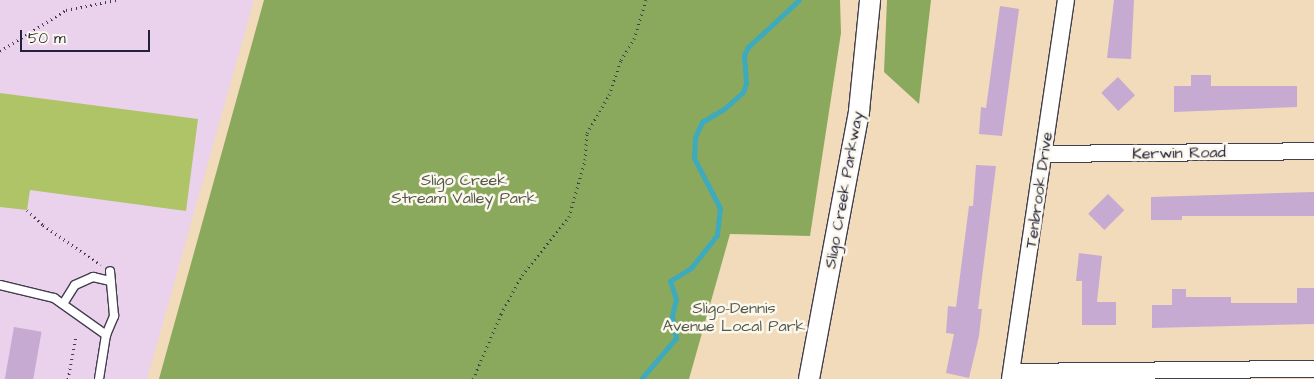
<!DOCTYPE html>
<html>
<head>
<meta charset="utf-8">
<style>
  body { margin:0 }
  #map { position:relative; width:1314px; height:379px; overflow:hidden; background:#f1dbbb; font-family:"Architects Daughter",sans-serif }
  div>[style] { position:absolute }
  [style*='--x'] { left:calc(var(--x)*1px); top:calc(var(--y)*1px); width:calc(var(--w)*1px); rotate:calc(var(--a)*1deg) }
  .built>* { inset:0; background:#ead1ec }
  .green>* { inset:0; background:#afc367 }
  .forest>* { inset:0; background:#8ba95c }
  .stream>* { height:5px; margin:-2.5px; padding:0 2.5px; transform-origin:2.5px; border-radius:2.5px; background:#3eaabd }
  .building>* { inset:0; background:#c7aad2; transform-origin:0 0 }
  .path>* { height:3px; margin-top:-1.5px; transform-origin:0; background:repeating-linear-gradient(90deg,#413e4e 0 1px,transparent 0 5px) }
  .roads { filter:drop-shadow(1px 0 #413e4e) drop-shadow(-1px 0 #413e4e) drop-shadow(0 1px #413e4e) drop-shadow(0 -1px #413e4e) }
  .service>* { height:8px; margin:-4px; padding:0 4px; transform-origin:4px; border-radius:4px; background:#fff }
  .minor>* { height:16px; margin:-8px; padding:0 8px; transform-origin:8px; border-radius:8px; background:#fff }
  .tertiary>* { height:20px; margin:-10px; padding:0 10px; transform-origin:10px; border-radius:10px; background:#fff }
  span { translate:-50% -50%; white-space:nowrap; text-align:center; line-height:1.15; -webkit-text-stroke:5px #fbf7ec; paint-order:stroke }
  .street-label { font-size:16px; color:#22223b }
  .park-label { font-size:16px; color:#535a4a }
  .scale { position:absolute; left:20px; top:30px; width:130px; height:22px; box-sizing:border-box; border:2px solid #22223b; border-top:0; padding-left:6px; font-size:15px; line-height:18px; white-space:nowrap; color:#22223b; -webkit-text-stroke:4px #fbf7ec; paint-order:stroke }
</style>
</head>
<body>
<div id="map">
  <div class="built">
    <div style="clip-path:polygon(0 0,254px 0,147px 379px,0 379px)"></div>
  </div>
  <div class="green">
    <div style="clip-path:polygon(0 93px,198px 119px,186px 211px,30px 190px,27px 210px,0 207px)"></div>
  </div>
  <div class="forest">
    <div style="clip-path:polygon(264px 0,840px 0,841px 33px,810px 236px,730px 234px,689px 379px,159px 379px)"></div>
    <div style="clip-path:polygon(887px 0,931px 0,919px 104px,884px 72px)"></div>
  </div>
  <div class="stream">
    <div style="--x:641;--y:379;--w:54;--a:-49.5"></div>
    <div style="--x:676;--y:338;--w:22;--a:-100"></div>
    <div style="--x:672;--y:316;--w:17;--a:-77"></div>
    <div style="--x:676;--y:299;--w:19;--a:-108"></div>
    <div style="--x:670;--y:281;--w:25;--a:-32"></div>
    <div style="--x:691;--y:268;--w:42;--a:-51.8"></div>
    <div style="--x:717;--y:235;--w:27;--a:-84"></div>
    <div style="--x:720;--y:208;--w:56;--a:-117.5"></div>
    <div style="--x:694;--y:158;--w:21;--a:-87"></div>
    <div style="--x:695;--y:137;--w:17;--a:-65"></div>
    <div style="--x:702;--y:122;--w:26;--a:-31"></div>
    <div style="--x:724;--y:109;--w:25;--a:-42"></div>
    <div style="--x:743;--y:92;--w:9;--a:-72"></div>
    <div style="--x:746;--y:83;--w:28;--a:-94"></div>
    <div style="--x:744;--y:55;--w:9;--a:-63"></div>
    <div style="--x:748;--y:47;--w:69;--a:-42.7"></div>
  </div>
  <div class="building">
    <div style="clip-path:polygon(1114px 0,1134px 0,1131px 59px,1107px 58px)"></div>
    <div style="clip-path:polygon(1000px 6px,1019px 9px,1002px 136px,979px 134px,981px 107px,986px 108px)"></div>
    <div style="clip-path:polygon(1191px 75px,1211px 75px,1211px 86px,1297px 86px,1297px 107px,1174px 112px,1174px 86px,1191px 86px)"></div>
    <div style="left:1118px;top:77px;width:25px;height:23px;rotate:47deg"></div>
    <div style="clip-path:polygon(976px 165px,996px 166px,978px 309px,982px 309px,979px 336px,969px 378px,946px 373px,954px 334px,946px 333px,948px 306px,956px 307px,969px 206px,973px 206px)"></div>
    <div style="clip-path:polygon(1314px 192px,1314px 216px,1182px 216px,1182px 220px,1151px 220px,1151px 197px)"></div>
    <div style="left:1108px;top:194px;width:23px;height:28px;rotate:45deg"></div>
    <div style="clip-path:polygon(1079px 253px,1102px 256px,1097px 302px,1116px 302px,1116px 325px,1082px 325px,1082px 281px,1076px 281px)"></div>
    <div style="clip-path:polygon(1297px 288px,1314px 288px,1314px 324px,1152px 328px,1152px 305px,1172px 305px,1172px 289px,1186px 289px,1186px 297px,1231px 297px,1231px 303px,1297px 303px)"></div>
    <div style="left:14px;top:327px;width:28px;height:53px;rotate:10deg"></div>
  </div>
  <div class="path">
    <div style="--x:0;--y:51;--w:78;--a:-31.8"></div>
    <div style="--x:66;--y:10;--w:51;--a:-11.3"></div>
    <div style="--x:27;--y:210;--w:22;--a:43"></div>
    <div style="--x:43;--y:225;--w:70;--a:34.6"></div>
    <div style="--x:68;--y:379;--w:44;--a:-79.5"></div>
    <div style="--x:473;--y:379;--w:71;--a:-66.7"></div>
    <div style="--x:501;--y:314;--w:44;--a:-61.7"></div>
    <div style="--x:522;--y:275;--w:75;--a:-51"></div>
    <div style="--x:569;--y:217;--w:59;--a:-74.3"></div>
    <div style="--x:585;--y:160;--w:27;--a:-86"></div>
    <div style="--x:587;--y:133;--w:44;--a:-59.9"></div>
    <div style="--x:609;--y:95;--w:37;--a:-71"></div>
    <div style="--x:621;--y:60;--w:25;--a:-58"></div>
    <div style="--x:634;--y:39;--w:41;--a:-72.9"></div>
  </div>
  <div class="roads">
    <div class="service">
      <div style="--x:0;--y:285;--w:56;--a:13.5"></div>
      <div style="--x:54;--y:298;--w:64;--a:35.4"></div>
      <div style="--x:106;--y:335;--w:21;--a:-67"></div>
      <div style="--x:114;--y:316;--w:45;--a:-95.1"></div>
      <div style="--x:63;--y:304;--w:22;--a:-58"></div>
      <div style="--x:75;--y:285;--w:20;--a:-24"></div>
      <div style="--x:93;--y:277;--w:18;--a:13"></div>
      <div style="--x:99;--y:379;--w:45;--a:-81"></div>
    </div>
    <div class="minor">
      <div style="--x:1044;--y:154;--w:270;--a:-0.6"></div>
      <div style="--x:1012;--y:372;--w:302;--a:-0.6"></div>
      <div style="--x:1010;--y:379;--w:383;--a:-81.6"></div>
    </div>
    <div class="tertiary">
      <div style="--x:809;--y:379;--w:273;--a:-79.4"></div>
      <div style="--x:859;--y:111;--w:112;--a:-84.3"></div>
    </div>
  </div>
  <div class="street-label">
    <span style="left:1179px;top:153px;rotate:-1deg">Kerwin Road</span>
    <span style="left:844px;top:190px;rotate:-80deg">Sligo Creek Parkway</span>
    <span style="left:1039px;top:190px;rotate:-82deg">Tenbrook Drive</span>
  </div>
  <div class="park-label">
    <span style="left:464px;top:189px">Sligo Creek<br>Stream Valley Park</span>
    <span style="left:734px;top:317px">Sligo-Dennis<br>Avenue Local Park</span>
  </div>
  <div class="scale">50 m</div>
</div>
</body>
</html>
